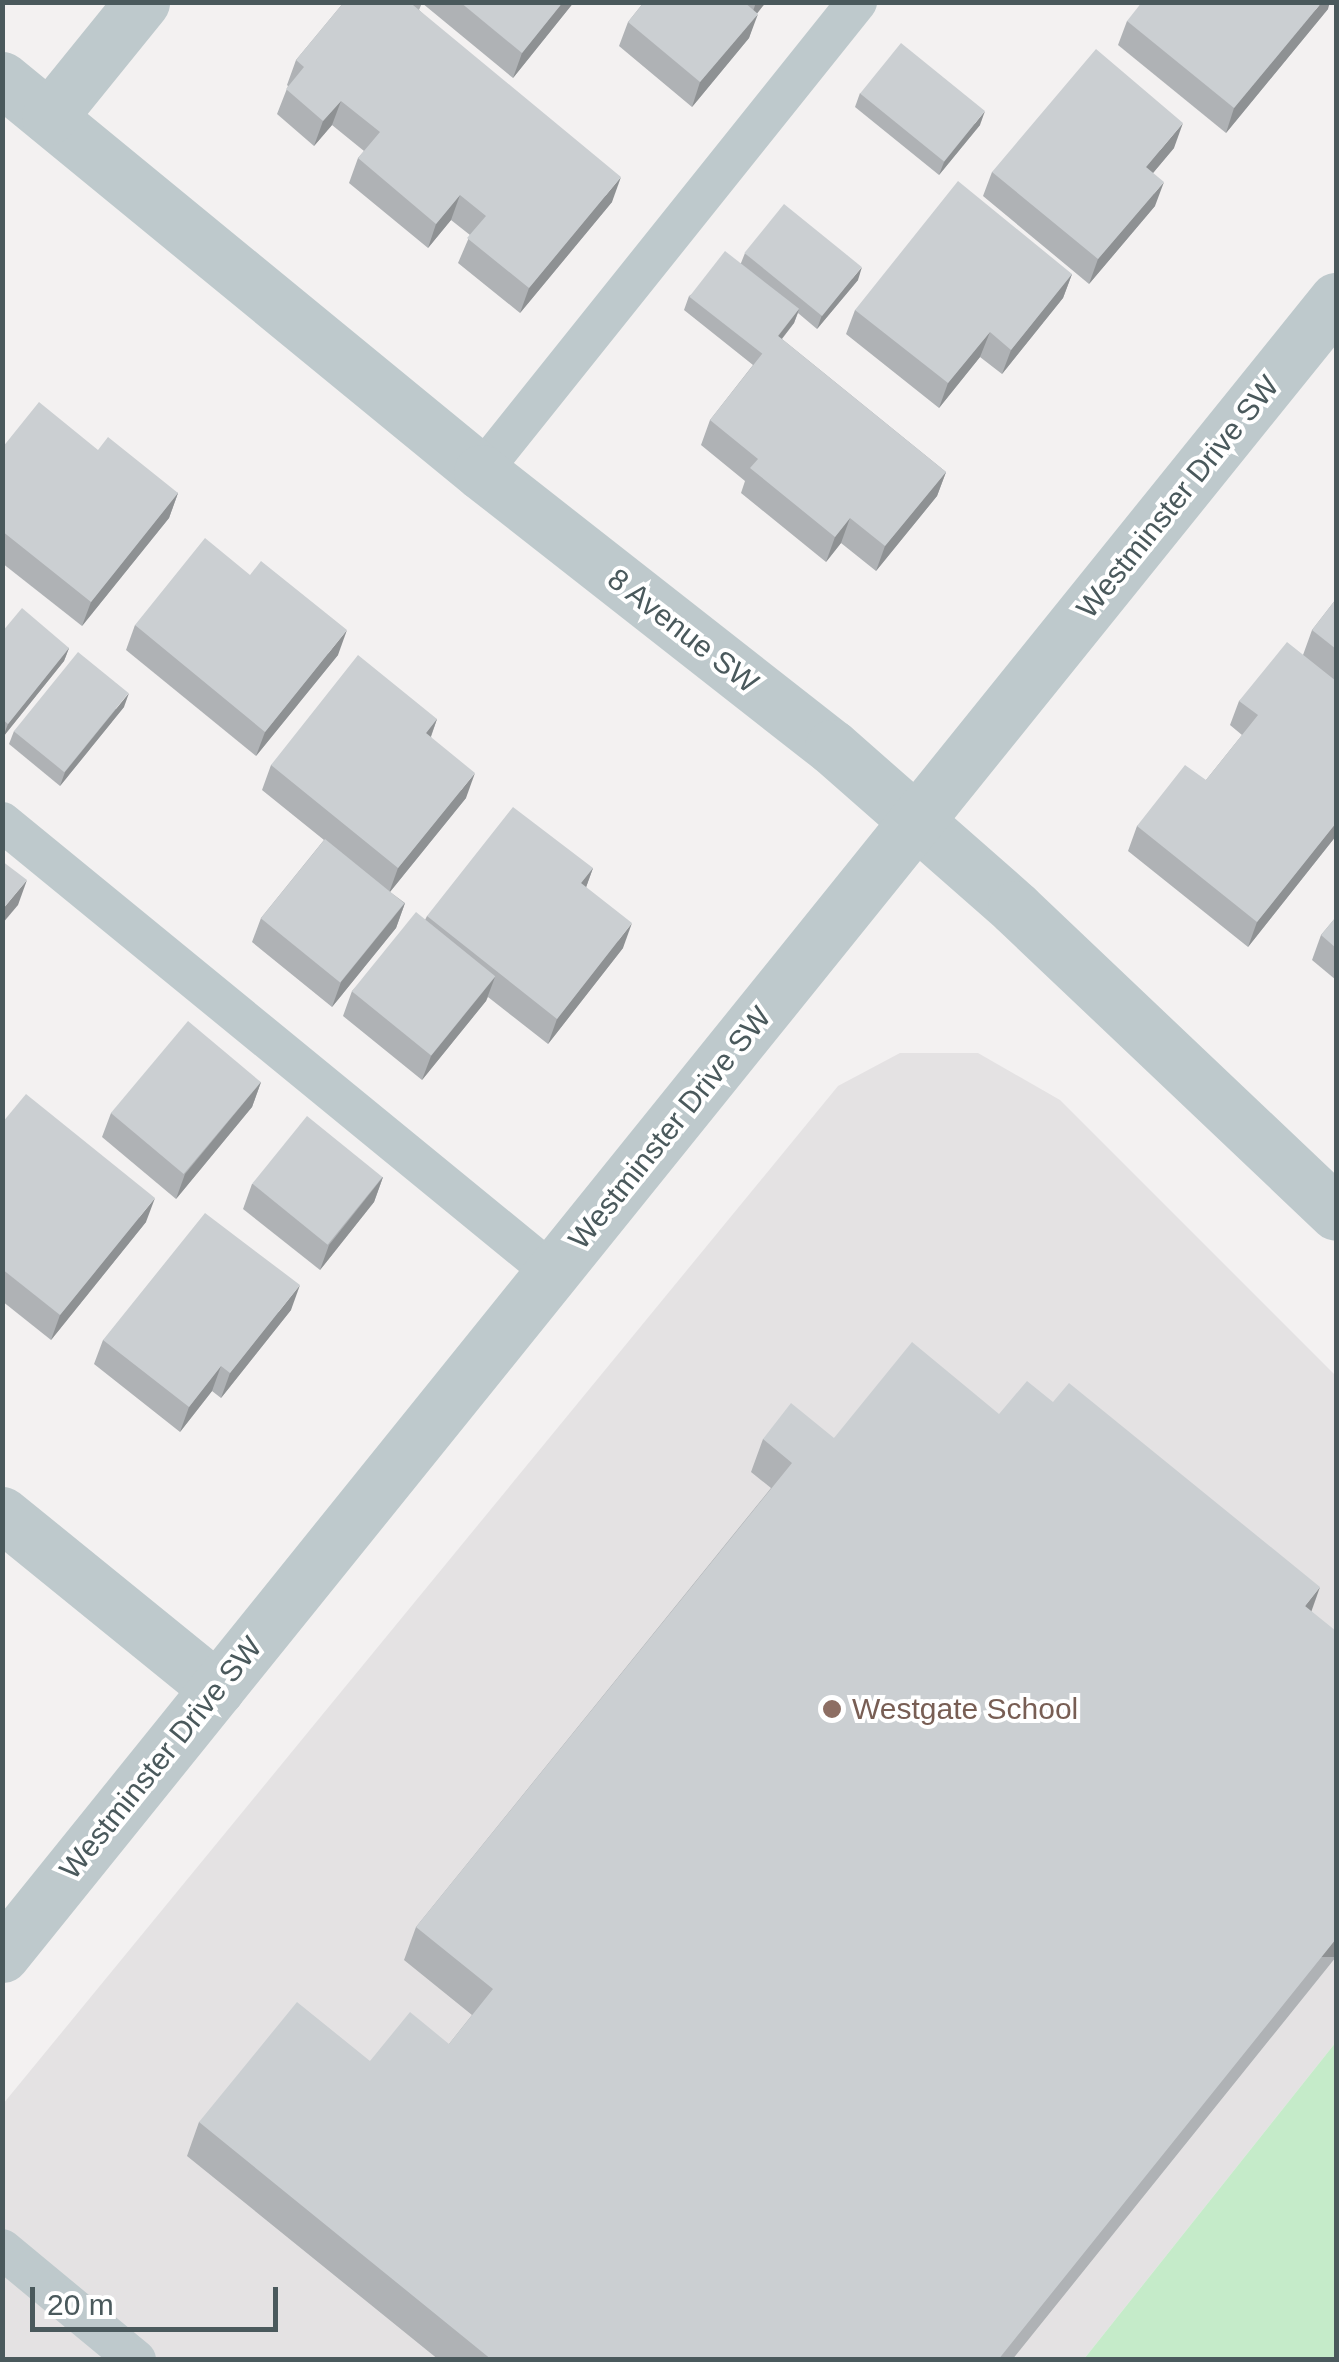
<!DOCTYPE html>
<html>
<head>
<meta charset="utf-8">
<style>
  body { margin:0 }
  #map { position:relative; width:1339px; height:2362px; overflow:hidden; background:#f3f1f1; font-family:Arial,sans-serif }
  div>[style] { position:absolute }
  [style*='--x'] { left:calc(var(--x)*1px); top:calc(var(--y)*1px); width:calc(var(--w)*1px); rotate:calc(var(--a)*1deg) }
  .education>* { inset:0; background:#e4e2e3 }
  .green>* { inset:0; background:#c5ebc9 }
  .service>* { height:40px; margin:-20px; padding:0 20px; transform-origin:20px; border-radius:20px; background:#bec9cc }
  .minor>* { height:55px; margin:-27.5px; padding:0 27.5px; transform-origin:27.5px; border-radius:27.5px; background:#bec9cc }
  .wall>* { inset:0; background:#afb2b5 }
  .shaded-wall>* { inset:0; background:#8e9193; transform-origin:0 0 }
  .building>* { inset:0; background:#cbcfd2; transform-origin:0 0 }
  .dots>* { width:28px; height:28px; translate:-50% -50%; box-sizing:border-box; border:5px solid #fff; border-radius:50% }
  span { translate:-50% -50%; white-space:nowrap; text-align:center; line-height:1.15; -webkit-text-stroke:8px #fff; paint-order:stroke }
  .street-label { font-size:30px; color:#4a595c }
  .education-label { font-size:30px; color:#785e54 }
  .left { translate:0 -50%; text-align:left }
  .frame { position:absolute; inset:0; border:5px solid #4a595c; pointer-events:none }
  .scale { position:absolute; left:30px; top:2287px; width:248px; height:45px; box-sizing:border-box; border:5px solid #4a595c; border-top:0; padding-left:12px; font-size:30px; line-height:35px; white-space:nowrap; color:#4a595c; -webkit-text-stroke:8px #fff; paint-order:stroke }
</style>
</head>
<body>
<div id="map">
  <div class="education">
    <div style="clip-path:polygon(900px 1053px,978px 1053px,1060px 1100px,1336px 1376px,1336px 2042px,1084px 2359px,3px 2360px,3px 2104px,838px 1086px)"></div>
  </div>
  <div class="green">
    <div style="clip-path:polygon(1336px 2042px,1336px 2359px,1084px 2359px)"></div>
  </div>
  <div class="service">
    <div style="--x:481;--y:472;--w:602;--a:-51.34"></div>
    <div style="--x:2;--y:822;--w:712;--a:39.3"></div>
    <div style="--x:2;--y:2249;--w:174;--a:39.6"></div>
  </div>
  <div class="minor">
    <div style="--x:2;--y:79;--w:620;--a:39.37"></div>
    <div style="--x:481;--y:472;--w:446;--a:38.1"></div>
    <div style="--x:832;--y:747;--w:244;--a:41.3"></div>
    <div style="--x:1015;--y:908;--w:443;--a:43.5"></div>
    <div style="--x:49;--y:117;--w:148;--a:-51"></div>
    <div style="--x:2;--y:1514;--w:277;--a:39.1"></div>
    <div style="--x:2;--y:1955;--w:2126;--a:-51.13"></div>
  </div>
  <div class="wall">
    <div style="clip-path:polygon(344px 2px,574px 2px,513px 78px,422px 3px,419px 10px,612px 202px,520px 313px,458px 263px,470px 235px,451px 220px,428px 248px,349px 183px,358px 158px,364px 151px,332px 125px,314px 146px,277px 114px,288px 86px,287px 85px,296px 60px)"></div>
    <div style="clip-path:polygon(644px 2px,766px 2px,757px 13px,749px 38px,692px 107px,619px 46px,628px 22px)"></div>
    <div style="clip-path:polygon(1328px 9px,1226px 133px,1118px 45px,1127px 21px)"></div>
    <div style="clip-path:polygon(860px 93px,980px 125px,939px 175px,855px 107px)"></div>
    <div style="clip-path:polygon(1174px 148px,1153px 173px,1155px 206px,1089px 284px,983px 196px,992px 172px)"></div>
    <div style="clip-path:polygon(745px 253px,858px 280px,817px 329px,798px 313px,794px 323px,782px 339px,946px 472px,937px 496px,876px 571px,841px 543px,826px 562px,741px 493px,745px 481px,701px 445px,710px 420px,753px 365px,684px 310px,689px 296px,741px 263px)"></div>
    <div style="clip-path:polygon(1072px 274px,1063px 298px,1002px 374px,980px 357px,939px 408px,846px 334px,855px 310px)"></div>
    <div style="clip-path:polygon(2px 448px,98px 450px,178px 493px,169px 518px,82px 626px,2px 563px)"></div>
    <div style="clip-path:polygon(1336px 599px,1336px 836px,1248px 947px,1128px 851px,1137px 826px,1206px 780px,1242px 735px,1230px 725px,1239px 701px,1303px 655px,1312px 630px)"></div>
    <div style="clip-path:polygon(135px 625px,338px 655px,256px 756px,126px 650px)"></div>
    <div style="clip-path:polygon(2px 632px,69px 648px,64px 661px,3px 737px)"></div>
    <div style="clip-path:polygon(124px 707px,60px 786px,9px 744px,14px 731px)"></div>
    <div style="clip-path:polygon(437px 719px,431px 737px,466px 798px,390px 892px,405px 903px,396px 928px,332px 1007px,252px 942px,261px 918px,324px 840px,262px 790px,271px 765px)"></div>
    <div style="clip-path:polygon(593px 868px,586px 887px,623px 948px,548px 1044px,488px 997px,486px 1001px,422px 1080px,343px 1016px,352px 991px,425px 920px,427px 916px)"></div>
    <div style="clip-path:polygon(1336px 917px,1336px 980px,1312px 960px,1321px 935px)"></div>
    <div style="clip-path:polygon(261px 1082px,252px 1107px,176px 1199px,102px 1137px,111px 1113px)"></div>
    <div style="clip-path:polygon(2px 1123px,146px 1222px,51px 1340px,2px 1301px)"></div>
    <div style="clip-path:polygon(383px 1177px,374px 1202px,320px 1270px,243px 1209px,252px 1184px)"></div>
    <div style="clip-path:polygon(291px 1310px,221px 1398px,212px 1391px,180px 1432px,94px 1364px,103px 1340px)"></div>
    <div style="clip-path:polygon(999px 1414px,1311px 1611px,1336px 1957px,1012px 2360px,439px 2360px,187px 2156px,199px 2122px,370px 2061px,449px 2044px,472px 2015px,404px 1960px,416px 1927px,771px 1488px,751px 1472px,763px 1439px,834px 1438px)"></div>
  </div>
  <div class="shaded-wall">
    <div style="clip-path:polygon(563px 2px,574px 2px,513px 78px,522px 53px)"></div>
    <div style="clip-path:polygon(756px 2px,766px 2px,749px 24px)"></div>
    <div style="clip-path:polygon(1322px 2px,1330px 2px,1328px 9px,1226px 133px,1234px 108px)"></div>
    <div style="clip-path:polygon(758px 14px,749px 38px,692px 107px,700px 82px)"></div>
    <div style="clip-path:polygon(341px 101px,332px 125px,314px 146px,323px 121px)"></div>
    <div style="clip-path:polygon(985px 111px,980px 125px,939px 175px,944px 162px)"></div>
    <div style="clip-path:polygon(1183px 123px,1174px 148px,1137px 192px,1146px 167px)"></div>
    <div style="clip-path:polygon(621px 177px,612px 202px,520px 313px,529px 288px)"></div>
    <div style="clip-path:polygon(1164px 182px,1155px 206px,1089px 284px,1098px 259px)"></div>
    <div style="clip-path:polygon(460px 195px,451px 220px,428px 248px,436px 224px)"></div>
    <div style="clip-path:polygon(862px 267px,858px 280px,817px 329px,822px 315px)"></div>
    <div style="clip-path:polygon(1072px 274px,1063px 298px,1002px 374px,1011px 350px)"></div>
    <div style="clip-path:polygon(799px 309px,794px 323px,758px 369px,763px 356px)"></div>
    <div style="clip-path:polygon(990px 332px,980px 357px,939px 408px,948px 383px)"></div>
    <div style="clip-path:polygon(946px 472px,937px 496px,876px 571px,885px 546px)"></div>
    <div style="clip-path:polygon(178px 493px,169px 518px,82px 626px,91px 602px)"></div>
    <div style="clip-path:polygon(850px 518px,841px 543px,826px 562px,835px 537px)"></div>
    <div style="clip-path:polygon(347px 630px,338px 655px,256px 756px,265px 732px)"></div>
    <div style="clip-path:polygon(69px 648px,64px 661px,3px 737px,8px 724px)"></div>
    <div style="clip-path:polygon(129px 693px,124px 707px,60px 786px,65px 772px)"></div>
    <div style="clip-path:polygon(437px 719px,428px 744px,426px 733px)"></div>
    <div style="clip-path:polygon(475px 773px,466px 798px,389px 893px,398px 868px)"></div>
    <div style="clip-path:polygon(1336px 823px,1336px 836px,1248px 947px,1257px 922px)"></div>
    <div style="clip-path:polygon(593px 868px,584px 893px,581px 883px)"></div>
    <div style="clip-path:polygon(27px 880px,18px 905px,2px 924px,2px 910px)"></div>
    <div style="clip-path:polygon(405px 903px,396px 928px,332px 1007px,341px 982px)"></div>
    <div style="clip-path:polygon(632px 923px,623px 948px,548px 1044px,557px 1019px)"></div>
    <div style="clip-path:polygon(495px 977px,486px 1001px,422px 1080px,431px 1056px)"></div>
    <div style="clip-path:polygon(261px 1082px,252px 1107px,176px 1199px,185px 1174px)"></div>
    <div style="clip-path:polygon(383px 1177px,374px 1202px,320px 1270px,329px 1245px)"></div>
    <div style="clip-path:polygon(155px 1198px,146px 1222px,51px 1340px,60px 1315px)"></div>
    <div style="clip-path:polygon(300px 1285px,291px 1310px,221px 1398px,230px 1373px)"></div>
    <div style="clip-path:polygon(221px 1366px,212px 1391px,180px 1432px,189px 1407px)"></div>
    <div style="clip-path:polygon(1320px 1587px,1308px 1621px,1305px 1606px)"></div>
    <div style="left:1336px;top:1939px;width:18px;height:540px;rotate:90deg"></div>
  </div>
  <div class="building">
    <div style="clip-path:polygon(344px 2px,415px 2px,413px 5px,621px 177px,529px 288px,467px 238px,486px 216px,460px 195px,436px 224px,358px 158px,380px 132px,341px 101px,323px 121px,286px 89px,304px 67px,296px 60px)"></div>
    <div style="clip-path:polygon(460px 2px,563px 2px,522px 53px)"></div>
    <div style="clip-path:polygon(644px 2px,744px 2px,758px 14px,700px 82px,628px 22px)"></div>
    <div style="clip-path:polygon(1142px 2px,1322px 2px,1234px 108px,1127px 21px)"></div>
    <div style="left:901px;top:43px;width:108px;height:65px;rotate:39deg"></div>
    <div style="clip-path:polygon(1096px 49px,1183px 123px,1146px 167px,1164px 182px,1098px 259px,992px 172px)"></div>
    <div style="clip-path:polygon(958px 181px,1072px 274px,1011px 350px,990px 332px,948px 383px,855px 310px)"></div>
    <div style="left:784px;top:204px;width:100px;height:63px;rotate:39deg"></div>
    <div style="left:725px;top:251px;width:94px;height:58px;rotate:38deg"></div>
    <div style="clip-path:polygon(777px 335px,946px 472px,885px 546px,850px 518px,835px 537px,750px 468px,758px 459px,710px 420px)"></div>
    <div style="clip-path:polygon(39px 402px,98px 450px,108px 437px,178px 493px,91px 602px,2px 531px,2px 448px)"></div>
    <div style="clip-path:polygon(205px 538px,250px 575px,261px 561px,347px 630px,265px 732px,135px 625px)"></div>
    <div style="clip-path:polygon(1336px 599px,1336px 649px,1312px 630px)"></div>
    <div style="clip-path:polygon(22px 608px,69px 648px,8px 724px,2px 719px,2px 632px)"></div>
    <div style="clip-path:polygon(1287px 642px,1336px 681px,1336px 823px,1257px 922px,1137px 826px,1185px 765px,1206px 780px,1258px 715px,1239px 701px)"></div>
    <div style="left:78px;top:652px;width:65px;height:102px;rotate:39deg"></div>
    <div style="clip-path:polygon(358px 655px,437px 719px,426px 733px,475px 773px,398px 868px,271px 765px)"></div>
    <div style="clip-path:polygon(513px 807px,593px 868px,581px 883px,632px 923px,557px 1019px,427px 916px)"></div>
    <div style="left:325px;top:839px;width:102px;height:102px;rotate:39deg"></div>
    <div style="clip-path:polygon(2px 861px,27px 880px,2px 910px)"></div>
    <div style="left:416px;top:912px;width:102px;height:102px;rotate:39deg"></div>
    <div style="clip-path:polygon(1336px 917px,1336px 948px,1321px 935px)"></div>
    <div style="left:188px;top:1021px;width:95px;height:120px;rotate:40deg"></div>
    <div style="clip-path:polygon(26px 1094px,155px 1198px,60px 1315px,2px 1269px,2px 1123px)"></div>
    <div style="left:307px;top:1116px;width:97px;height:87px;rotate:39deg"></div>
    <div style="clip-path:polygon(205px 1213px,300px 1285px,230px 1373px,221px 1366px,189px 1407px,103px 1340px)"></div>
    <div style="clip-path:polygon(912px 1342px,999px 1414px,1027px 1381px,1053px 1402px,1069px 1383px,1320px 1587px,1305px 1606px,1336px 1631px,1336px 1667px,1334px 1670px,1336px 1672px,1336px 1939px,998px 2360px,492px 2360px,199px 2122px,297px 2002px,370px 2061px,410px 2012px,449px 2044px,493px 1989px,416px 1927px,792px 1463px,763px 1439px,791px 1403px,834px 1438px)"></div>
  </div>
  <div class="dots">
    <div style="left:832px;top:1709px;background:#8d6e63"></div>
  </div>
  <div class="street-label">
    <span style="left:1178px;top:497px;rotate:-51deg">Westminster Drive SW</span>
    <span style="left:683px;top:631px;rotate:38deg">8 Avenue SW</span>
    <span style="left:670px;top:1128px;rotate:-51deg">Westminster Drive SW</span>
    <span style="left:161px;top:1758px;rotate:-51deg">Westminster Drive SW</span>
  </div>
  <div class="education-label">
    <span class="left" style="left:852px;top:1709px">Westgate School</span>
  </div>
  <div class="frame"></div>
  <div class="scale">20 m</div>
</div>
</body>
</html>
